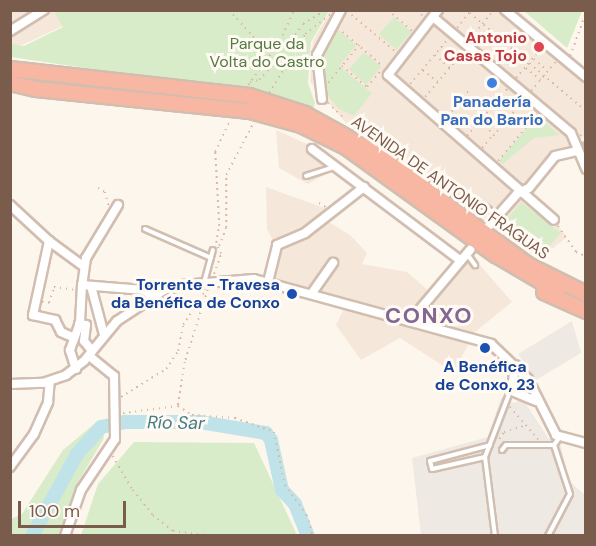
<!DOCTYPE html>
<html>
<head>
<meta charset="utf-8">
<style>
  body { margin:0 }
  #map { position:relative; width:596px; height:546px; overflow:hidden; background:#fdf6ec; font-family:"DM Sans",sans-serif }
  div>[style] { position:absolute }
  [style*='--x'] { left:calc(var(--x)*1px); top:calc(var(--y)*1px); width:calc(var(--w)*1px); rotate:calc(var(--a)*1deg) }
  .residential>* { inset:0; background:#f5e8da }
  .industrial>* { inset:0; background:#efe9e4 }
  .green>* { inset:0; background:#d8ecc9; transform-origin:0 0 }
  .river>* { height:14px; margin:-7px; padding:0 7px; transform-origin:7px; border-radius:7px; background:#bfe3e8 }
  .path>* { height:1.5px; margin-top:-0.75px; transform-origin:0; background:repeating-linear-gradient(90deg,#d9b8a5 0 1.5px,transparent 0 6px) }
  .roads { filter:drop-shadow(2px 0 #d1beb0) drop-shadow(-2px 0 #d1beb0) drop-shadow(0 2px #d1beb0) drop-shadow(0 -2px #d1beb0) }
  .lane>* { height:4px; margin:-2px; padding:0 2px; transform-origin:2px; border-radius:2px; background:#fff }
  .street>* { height:8px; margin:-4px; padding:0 4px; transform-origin:4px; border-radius:4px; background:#fff }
  .highway>* { height:14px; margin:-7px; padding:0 7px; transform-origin:7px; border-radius:7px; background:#f7b7a3 }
  .dots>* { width:16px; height:16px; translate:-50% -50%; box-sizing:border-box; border:3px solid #fffaf3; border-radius:50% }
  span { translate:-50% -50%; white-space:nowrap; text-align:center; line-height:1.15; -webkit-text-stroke:6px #fffaf3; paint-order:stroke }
  .health-label { font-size:16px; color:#be3a42; font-weight:700 }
  .right { translate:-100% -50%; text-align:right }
  .park-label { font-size:16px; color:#537a41 }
  .shop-label { font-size:16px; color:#366cbe; font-weight:700 }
  .street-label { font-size:16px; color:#7a5c4d }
  .transit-label { font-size:16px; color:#164399; font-weight:700 }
  .water-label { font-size:18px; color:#437c86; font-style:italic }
  .district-label { font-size:22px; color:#846695; font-weight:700; letter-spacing:1.5px }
  .frame { position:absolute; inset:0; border:12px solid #7a5c4d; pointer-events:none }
  .scale { position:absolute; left:18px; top:501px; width:108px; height:27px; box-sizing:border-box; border:3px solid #7a5c4d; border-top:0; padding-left:8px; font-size:18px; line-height:21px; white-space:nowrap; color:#7a5c4d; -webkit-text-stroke:4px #fffaf3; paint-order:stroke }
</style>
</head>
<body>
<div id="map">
  <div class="residential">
    <div style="clip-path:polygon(10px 11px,94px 11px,16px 48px,11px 47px)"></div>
    <div style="clip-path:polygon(330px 11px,518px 11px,585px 67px,585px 135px,530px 191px,567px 237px,541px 258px,346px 123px,310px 82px,313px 41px)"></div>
    <div style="clip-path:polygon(276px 130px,307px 144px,338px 167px,308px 184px,279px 168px)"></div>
    <div style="clip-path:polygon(266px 187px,327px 209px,327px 221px,350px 235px,367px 253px,362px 264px,407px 272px,430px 292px,473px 257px,512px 302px,475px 332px,459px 362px,464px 370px,454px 373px,400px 338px,361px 360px,336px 325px,348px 300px,271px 279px,278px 250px,267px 229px)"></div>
  </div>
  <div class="industrial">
    <div style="clip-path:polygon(572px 321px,581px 353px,536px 380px,518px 354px)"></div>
    <div style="clip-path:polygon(501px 398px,514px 403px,523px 399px,548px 438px,561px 446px,569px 481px,585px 495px,585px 535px,421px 535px,412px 458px,488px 437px)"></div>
  </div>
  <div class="green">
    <div style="clip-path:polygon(97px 10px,329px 11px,311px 42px,308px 83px,315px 103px,313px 110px,261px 94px,11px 57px,11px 44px,24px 46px,63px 27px,55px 13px,60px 11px)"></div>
    <div style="clip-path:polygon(524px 11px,582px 11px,567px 48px)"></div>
    <div style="left:394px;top:17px;width:23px;height:23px;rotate:41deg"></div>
    <div style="clip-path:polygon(336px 28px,356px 45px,339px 66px,372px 93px,354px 116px,339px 109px,328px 96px,323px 80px,322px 56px)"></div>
    <div style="left:364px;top:52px;width:23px;height:23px;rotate:41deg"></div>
    <div style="clip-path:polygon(537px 116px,560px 135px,534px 138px,503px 164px,499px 161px)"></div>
    <div style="clip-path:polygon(521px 202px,561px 233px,548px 248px,506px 220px)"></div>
    <div style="clip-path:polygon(99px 420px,104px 438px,77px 484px,59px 535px,11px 535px,11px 519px,22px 514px,63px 450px)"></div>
    <div style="clip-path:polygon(134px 442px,254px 443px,297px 535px,81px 535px,98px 484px)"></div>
  </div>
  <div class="river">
    <div style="--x:32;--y:536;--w:94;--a:-61.2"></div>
    <div style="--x:77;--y:454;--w:36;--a:-48"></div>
    <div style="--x:101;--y:427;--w:25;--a:-12"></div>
    <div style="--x:125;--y:422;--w:75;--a:0"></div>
    <div style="--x:200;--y:422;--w:67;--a:9.5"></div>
    <div style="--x:266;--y:433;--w:9;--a:54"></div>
    <div style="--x:271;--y:440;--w:51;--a:77.6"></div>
    <div style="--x:282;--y:490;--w:19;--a:47"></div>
    <div style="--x:295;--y:504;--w:35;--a:68"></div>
  </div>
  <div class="path">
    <div style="--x:229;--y:10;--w:59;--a:47.7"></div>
    <div style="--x:388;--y:10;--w:32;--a:41"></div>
    <div style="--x:417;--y:10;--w:8;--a:45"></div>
    <div style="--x:347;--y:11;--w:64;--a:39.9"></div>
    <div style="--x:470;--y:13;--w:152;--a:40.2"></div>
    <div style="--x:10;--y:14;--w:5;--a:-53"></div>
    <div style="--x:338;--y:28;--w:60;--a:40.3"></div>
    <div style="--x:457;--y:28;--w:23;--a:-52"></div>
    <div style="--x:471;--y:38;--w:36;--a:-51"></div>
    <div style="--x:435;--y:55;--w:20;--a:41"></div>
    <div style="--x:570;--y:56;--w:47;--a:-70"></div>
    <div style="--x:534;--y:59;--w:18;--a:41"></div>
    <div style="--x:342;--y:66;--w:33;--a:40"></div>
    <div style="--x:367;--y:87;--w:23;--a:-50"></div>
    <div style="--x:526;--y:68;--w:19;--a:39"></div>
    <div style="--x:423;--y:70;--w:19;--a:39"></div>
    <div style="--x:516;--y:78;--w:38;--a:-50"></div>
    <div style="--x:250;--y:82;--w:9;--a:-13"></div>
    <div style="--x:259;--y:80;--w:22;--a:-47"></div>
    <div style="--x:274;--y:64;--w:49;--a:-54.1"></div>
    <div style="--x:303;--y:24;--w:26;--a:-32"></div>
    <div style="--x:328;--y:83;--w:49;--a:-50.8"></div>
    <div style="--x:410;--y:84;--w:59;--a:-49.8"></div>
    <div style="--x:248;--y:85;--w:54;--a:-54"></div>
    <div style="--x:280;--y:41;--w:34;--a:-66"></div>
    <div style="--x:531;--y:91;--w:38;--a:-50"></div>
    <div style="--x:269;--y:93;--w:69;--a:-58.6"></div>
    <div style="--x:305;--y:34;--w:34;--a:-38"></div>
    <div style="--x:425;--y:97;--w:59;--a:-49.8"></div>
    <div style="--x:328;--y:103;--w:23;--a:43"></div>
    <div style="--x:494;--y:105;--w:19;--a:39"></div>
    <div style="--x:448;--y:116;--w:35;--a:-51"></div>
    <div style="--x:480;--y:123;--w:18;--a:38"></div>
    <div style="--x:580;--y:135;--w:6;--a:-9"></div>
    <div style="--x:467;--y:136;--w:62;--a:-49.6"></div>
    <div style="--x:493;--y:136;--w:45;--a:-49.5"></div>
    <div style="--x:482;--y:148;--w:14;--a:-51"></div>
    <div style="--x:498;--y:161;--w:61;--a:-50.3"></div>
    <div style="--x:98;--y:188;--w:8;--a:30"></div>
    <div style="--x:105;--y:192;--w:16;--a:75"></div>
    <div style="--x:319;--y:203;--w:9;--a:32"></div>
    <div style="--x:558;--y:226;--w:32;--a:55"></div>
    <div style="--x:576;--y:252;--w:11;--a:22"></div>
    <div style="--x:216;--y:243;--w:17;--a:-80"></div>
    <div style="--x:219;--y:226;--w:74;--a:-93.1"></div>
    <div style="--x:215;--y:152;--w:35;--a:-65"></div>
    <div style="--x:219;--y:246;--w:19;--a:-69"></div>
    <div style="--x:226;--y:228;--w:53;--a:-90"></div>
    <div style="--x:226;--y:175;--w:60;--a:-62.2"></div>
    <div style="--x:214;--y:274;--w:21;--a:-71"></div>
    <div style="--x:221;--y:254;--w:11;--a:-117"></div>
    <div style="--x:208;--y:290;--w:76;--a:107.7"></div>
    <div style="--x:185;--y:362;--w:45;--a:99"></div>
    <div style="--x:178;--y:406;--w:17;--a:33"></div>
    <div style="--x:192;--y:415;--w:43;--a:4"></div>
    <div style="--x:235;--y:418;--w:41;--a:19.7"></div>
    <div style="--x:274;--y:432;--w:54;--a:78.3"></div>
    <div style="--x:285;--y:485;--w:37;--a:54"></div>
    <div style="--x:307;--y:515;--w:22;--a:74"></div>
    <div style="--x:42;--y:302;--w:7;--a:8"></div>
    <div style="--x:49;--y:303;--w:17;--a:-73"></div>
    <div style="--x:54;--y:287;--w:22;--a:8"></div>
    <div style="--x:121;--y:397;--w:53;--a:-31.9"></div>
    <div style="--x:166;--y:369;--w:22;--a:-56"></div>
    <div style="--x:178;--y:351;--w:26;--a:-79"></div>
    <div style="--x:183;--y:325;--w:40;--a:-57.1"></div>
    <div style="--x:510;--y:407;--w:43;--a:48.8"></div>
    <div style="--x:123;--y:413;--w:55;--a:-7.3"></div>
    <div style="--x:499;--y:439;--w:9;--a:-54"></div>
    <div style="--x:504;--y:432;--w:24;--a:-17"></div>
    <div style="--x:113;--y:456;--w:39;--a:60"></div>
    <div style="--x:133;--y:490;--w:32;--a:51"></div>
    <div style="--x:153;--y:515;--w:26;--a:39"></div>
    <div style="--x:173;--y:531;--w:43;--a:6.6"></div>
  </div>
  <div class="roads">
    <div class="lane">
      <div style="--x:586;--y:145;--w:1;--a:90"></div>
      <div style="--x:306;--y:176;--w:29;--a:-18"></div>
      <div style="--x:483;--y:205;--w:18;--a:38"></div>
      <div style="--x:145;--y:229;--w:72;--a:23.7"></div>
      <div style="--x:467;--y:254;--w:14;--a:54"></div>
      <div style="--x:204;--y:283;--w:34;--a:-75"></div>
      <div style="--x:502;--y:450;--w:6;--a:-51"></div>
      <div style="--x:506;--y:445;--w:48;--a:0"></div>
      <div style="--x:485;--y:457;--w:54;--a:167.2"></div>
      <div style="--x:432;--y:469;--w:8;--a:-104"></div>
      <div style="--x:430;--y:461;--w:62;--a:-14.9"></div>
      <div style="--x:495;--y:536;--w:80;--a:-97.2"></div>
      <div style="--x:485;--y:457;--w:73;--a:-69.1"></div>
      <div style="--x:548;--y:536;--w:47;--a:-62.4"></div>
      <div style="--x:570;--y:494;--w:52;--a:-108.1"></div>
      <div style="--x:554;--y:445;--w:9;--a:-54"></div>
    </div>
    <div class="street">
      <div style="--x:438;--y:10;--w:82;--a:127.6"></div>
      <div style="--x:388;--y:75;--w:220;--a:41.1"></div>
      <div style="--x:505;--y:10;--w:105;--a:39.6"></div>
      <div style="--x:433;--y:17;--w:180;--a:40"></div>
      <div style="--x:571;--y:133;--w:39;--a:67"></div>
      <div style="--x:10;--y:31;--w:40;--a:-32"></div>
      <div style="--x:322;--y:99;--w:44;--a:-96.5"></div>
      <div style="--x:317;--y:55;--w:51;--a:-61.9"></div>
      <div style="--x:312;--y:149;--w:186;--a:36.9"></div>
      <div style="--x:10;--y:205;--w:53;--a:42.7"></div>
      <div style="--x:49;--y:241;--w:42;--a:36.3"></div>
      <div style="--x:118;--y:205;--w:62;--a:121.1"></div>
      <div style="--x:86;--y:258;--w:27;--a:98"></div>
      <div style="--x:82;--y:285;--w:62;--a:4.6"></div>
      <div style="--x:144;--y:290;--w:11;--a:38"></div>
      <div style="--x:487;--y:228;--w:45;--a:-48.6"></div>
      <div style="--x:517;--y:194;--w:13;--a:-27"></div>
      <div style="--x:529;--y:188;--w:41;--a:-50.9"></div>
      <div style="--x:555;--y:156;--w:23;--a:-13"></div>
      <div style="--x:49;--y:241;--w:76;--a:102.2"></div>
      <div style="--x:33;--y:315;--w:23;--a:13"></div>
      <div style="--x:55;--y:320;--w:13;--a:63"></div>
      <div style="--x:61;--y:332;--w:12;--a:24"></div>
      <div style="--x:268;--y:282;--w:38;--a:-76"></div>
      <div style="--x:277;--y:245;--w:30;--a:-23"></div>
      <div style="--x:305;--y:233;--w:75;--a:-37.9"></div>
      <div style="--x:91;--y:286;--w:51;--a:75.1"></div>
      <div style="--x:312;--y:293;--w:37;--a:-55"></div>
      <div style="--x:411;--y:320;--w:92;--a:-49.9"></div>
      <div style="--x:79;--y:324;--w:7;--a:8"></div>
      <div style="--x:86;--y:325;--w:16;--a:97"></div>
      <div style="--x:84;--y:341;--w:13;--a:51"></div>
      <div style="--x:515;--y:365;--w:26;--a:97"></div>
      <div style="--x:512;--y:391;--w:26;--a:23"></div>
      <div style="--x:76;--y:369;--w:20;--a:-108"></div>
      <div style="--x:70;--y:350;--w:29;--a:-70"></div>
      <div style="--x:80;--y:323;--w:38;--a:-87"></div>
      <div style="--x:10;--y:384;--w:33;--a:-2"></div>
      <div style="--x:43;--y:383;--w:24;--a:-19"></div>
      <div style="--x:66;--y:375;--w:23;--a:-38"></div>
      <div style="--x:84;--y:361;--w:52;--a:-50.5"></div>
      <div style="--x:117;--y:321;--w:56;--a:-33.4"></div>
      <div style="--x:164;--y:290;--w:20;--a:-15"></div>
      <div style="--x:183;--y:285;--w:71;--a:-4.8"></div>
      <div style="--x:254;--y:279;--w:246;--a:15.3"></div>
      <div style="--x:491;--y:344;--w:51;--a:43.4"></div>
      <div style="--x:528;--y:379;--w:63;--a:63.4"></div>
      <div style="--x:556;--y:435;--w:31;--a:15"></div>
      <div style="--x:10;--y:467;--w:41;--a:-54"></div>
      <div style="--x:34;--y:434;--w:35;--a:-66"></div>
      <div style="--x:48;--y:402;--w:21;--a:-85"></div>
      <div style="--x:65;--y:536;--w:49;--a:-70.8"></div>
      <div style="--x:81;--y:490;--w:61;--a:-56.3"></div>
      <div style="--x:115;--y:439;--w:63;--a:-90.9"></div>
      <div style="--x:114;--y:376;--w:32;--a:-141"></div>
    </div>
    <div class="highway">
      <div style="--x:10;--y:69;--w:241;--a:6.4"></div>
      <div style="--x:249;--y:96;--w:59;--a:17.8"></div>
      <div style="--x:305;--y:114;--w:85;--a:29"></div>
      <div style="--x:379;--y:155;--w:185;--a:36.4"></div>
      <div style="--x:528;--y:265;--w:65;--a:26.6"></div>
      <div style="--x:10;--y:83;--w:27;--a:13"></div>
      <div style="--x:36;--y:89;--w:215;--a:5.9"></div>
      <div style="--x:250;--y:111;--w:53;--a:15.4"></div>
      <div style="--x:301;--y:125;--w:50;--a:26.1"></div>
      <div style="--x:346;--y:147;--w:185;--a:35.8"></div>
      <div style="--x:496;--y:255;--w:71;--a:30.5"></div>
      <div style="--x:544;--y:292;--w:46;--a:24.3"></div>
    </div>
  </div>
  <div class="dots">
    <div style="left:539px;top:47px;background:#e0444e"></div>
    <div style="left:492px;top:83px;background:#3f7fe0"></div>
    <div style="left:292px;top:294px;background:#1a4fb4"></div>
    <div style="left:485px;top:348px;background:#1a4fb4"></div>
  </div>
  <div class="health-label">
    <span class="right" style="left:527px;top:47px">Antonio<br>Casas Tojo</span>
  </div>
  <div class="park-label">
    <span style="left:267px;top:53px">Parque da<br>Volta do Castro</span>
  </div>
  <div class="shop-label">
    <span style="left:492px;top:111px">Panadería<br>Pan do Barrio</span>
  </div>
  <div class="street-label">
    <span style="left:450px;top:188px;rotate:35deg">AVENIDA DE ANTONIO FRAGUAS</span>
  </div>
  <div class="transit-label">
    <span class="right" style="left:280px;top:294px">Torrente - Travesa<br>da Benéfica de Conxo</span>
    <span style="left:485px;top:376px">A Benéfica<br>de Conxo, 23</span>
  </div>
  <div class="water-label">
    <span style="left:176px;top:423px;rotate:1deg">Río Sar</span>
  </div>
  <div class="district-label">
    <span style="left:429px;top:316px">CONXO</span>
  </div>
  <div class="frame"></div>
  <div class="scale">100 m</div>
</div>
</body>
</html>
